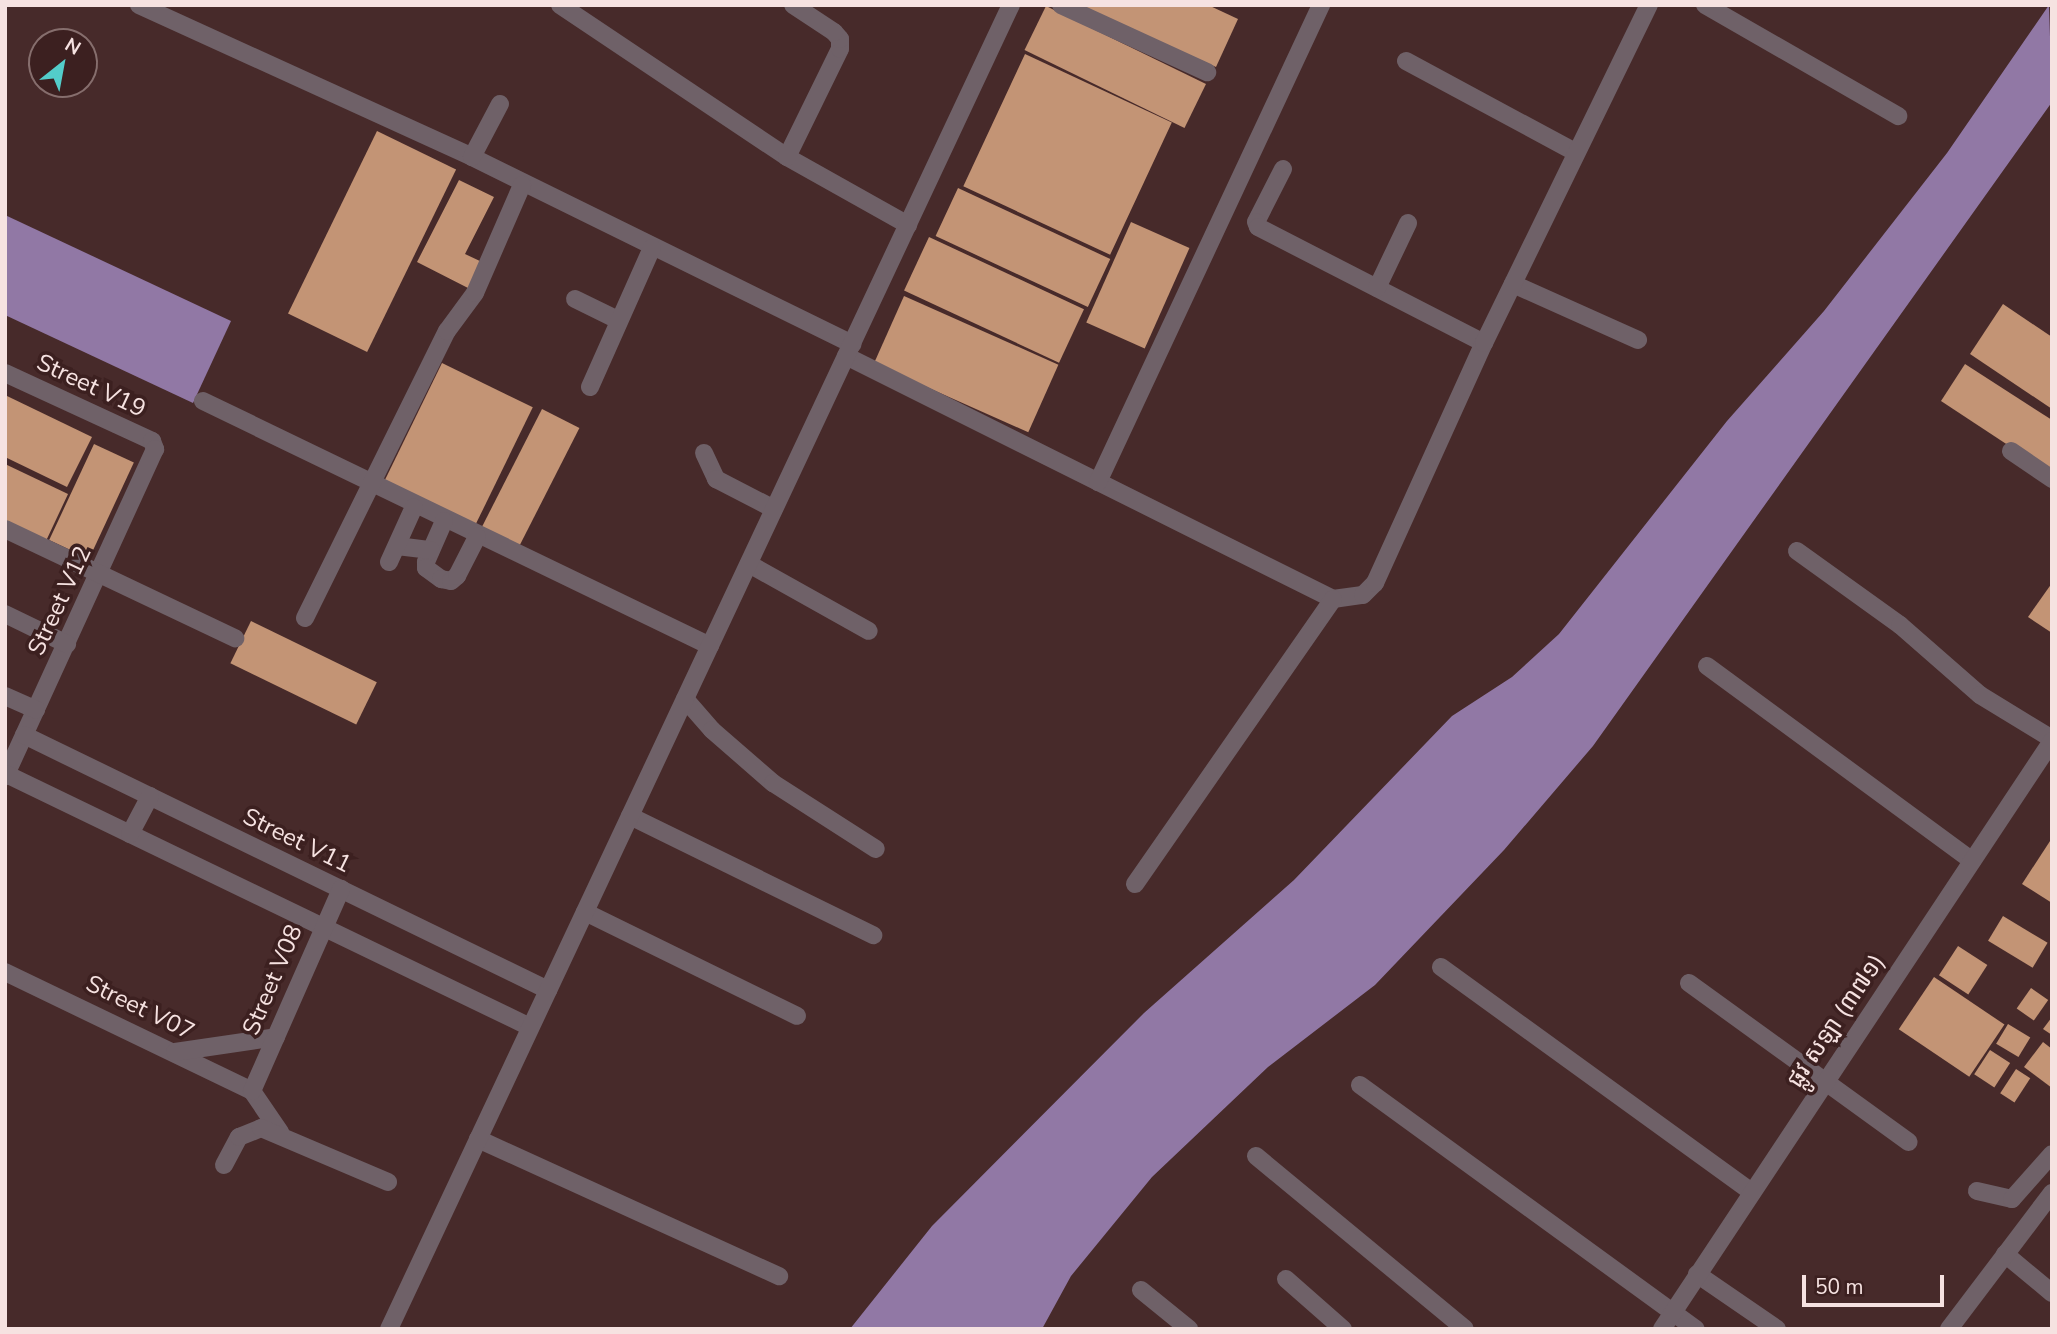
<!DOCTYPE html>
<html>
<head>
<meta charset="utf-8">
<style>
  body { margin:0 }
  #map { position:relative; width:2057px; height:1334px; overflow:hidden; background:#472a2a; font-family:"Nunito Sans","Noto Sans Khmer",sans-serif }
  div>[style] { position:absolute }
  [style*='--x'] { left:calc(var(--x)*1px); top:calc(var(--y)*1px); width:calc(var(--w)*1px); rotate:calc(var(--a)*1deg) }
  .water>* { inset:0; background:#9178a5 }
  .building>* { inset:0; background:#c39475; transform-origin:0 0 }
  .minor>* { height:18px; margin:-9px; padding:0 9px; transform-origin:9px; border-radius:9px; background:#6f6168 }
  span { translate:-50% -50%; white-space:nowrap; text-align:center; line-height:1.15; -webkit-text-stroke:7px #3c2020; paint-order:stroke }
  .street-label { font-size:24px; color:#f6e2e1 }
  .frame { position:absolute; inset:0; border:7px solid #f6e2e1; pointer-events:none }
  .north { position:absolute; left:28px; top:28px; width:70px; height:70px; box-sizing:border-box; background:#3c2020; border:2px solid #866e6d; border-radius:50%; rotate:31deg; font-size:19px; font-weight:700; line-height:28px; text-align:center; color:#f6e2e1 }
  .north::after { content:''; display:block; margin:auto; width:24px; height:32px; background:#53cdca; clip-path:polygon(50% 0,100% 100%,50% 72%,0 100%) }
  .scale { position:absolute; left:1802px; top:1275px; width:142px; height:32px; box-sizing:border-box; border:4px solid #f6e2e1; border-top:0; padding-left:9px; font-size:21px; line-height:24px; white-space:nowrap; color:#f6e2e1; -webkit-text-stroke:5px #3c2020; paint-order:stroke }
</style>
</head>
<body>
<div id="map">
  <div class="water">
    <div style="clip-path:polygon(2049px 5px,2052px 102px,1593px 746px,1504px 850px,1375px 985px,1268px 1067px,1152px 1177px,1071px 1276px,1042px 1329px,850px 1329px,932px 1226px,1144px 1013px,1294px 880px,1452px 716px,1512px 677px,1559px 634px,1727px 421px,1824px 311px,1947px 153px)"></div>
    <div style="clip-path:polygon(5px 215px,231px 321px,193px 403px,5px 315px)"></div>
  </div>
  <div class="building">
    <div style="clip-path:polygon(1078px 5px,1208px 5px,1238px 19px,1216px 67px)"></div>
    <div style="left:1046px;top:6px;width:178px;height:49px;rotate:26deg"></div>
    <div style="left:1025px;top:54px;width:162px;height:146px;rotate:25deg"></div>
    <div style="left:377px;top:131px;width:88px;height:203px;rotate:26deg"></div>
    <div style="clip-path:polygon(459px 180px,494px 197px,465px 254px,482px 262px,468px 288px,417px 262px)"></div>
    <div style="left:958px;top:188px;width:168px;height:53px;rotate:25deg"></div>
    <div style="left:1131px;top:222px;width:64px;height:110px;rotate:24deg"></div>
    <div style="left:929px;top:237px;width:171px;height:59px;rotate:25deg"></div>
    <div style="left:904px;top:296px;width:169px;height:74px;rotate:24deg"></div>
    <div style="clip-path:polygon(2003px 304px,2052px 337px,2052px 409px,1970px 354px)"></div>
    <div style="left:442px;top:363px;width:101px;height:133px;rotate:26deg"></div>
    <div style="clip-path:polygon(1965px 364px,2052px 420px,2052px 474px,1941px 401px)"></div>
    <div style="clip-path:polygon(7px 396px,92px 437px,67px 487px,5px 457px)"></div>
    <div style="left:542px;top:409px;width:42px;height:138px;rotate:27deg"></div>
    <div style="left:94px;top:444px;width:44px;height:106px;rotate:25deg"></div>
    <div style="clip-path:polygon(5px 464px,68px 494px,46px 541px,5px 522px)"></div>
    <div style="clip-path:polygon(2052px 583px,2052px 633px,2028px 617px)"></div>
    <div style="left:251px;top:621px;width:140px;height:47px;rotate:26deg"></div>
    <div style="clip-path:polygon(2052px 838px,2052px 903px,2022px 884px)"></div>
    <div style="left:2003px;top:916px;width:52px;height:29px;rotate:31deg"></div>
    <div style="left:1958px;top:946px;width:35px;height:35px;rotate:33deg"></div>
    <div style="left:1934px;top:977px;width:85px;height:63px;rotate:34deg"></div>
    <div style="left:2031px;top:988px;width:21px;height:25px;rotate:35deg"></div>
    <div style="clip-path:polygon(2052px 1017px,2052px 1035px,2043px 1029px)"></div>
    <div style="left:2008px;top:1024px;width:26px;height:23px;rotate:31deg"></div>
    <div style="clip-path:polygon(2043px 1042px,2052px 1049px,2052px 1088px,2024px 1067px)"></div>
    <div style="left:1990px;top:1050px;width:24px;height:29px;rotate:33deg"></div>
    <div style="left:2016px;top:1069px;width:17px;height:29px;rotate:33deg"></div>
  </div>
  <div class="minor">
    <div style="--x:139;--y:5;--w:366;--a:24.5"></div>
    <div style="--x:472;--y:157;--w:424;--a:26.2"></div>
    <div style="--x:560;--y:5;--w:273;--a:33.8"></div>
    <div style="--x:787;--y:157;--w:139;--a:29.3"></div>
    <div style="--x:1061;--y:5;--w:161;--a:24.7"></div>
    <div style="--x:1705;--y:5;--w:223;--a:29.9"></div>
    <div style="--x:1406;--y:61;--w:192;--a:28.3"></div>
    <div style="--x:472;--y:157;--w:60;--a:-62.2"></div>
    <div style="--x:787;--y:157;--w:120;--a:-63.9"></div>
    <div style="--x:840;--y:49;--w:10;--a:-90"></div>
    <div style="--x:840;--y:39;--w:9;--a:-131"></div>
    <div style="--x:834;--y:32;--w:49;--a:-146.6"></div>
    <div style="--x:1283;--y:169;--w:59;--a:117"></div>
    <div style="--x:1256;--y:222;--w:5;--a:68"></div>
    <div style="--x:1258;--y:227;--w:254;--a:27.2"></div>
    <div style="--x:1513;--y:284;--w:137;--a:24.1"></div>
    <div style="--x:1377;--y:288;--w:72;--a:-64.5"></div>
    <div style="--x:575;--y:299;--w:48;--a:26"></div>
    <div style="--x:846;--y:356;--w:544;--a:26.52"></div>
    <div style="--x:1333;--y:599;--w:30;--a:-8"></div>
    <div style="--x:1363;--y:595;--w:17;--a:-45"></div>
    <div style="--x:1375;--y:583;--w:264;--a:-65.6"></div>
    <div style="--x:1484;--y:343;--w:376;--a:-64"></div>
    <div style="--x:5;--y:373;--w:162;--a:24.8"></div>
    <div style="--x:152;--y:441;--w:9;--a:69"></div>
    <div style="--x:155;--y:449;--w:360;--a:114.6"></div>
    <div style="--x:590;--y:387;--w:152;--a:-66"></div>
    <div style="--x:203;--y:401;--w:563;--a:25.79"></div>
    <div style="--x:2011;--y:451;--w:50;--a:34.3"></div>
    <div style="--x:704;--y:453;--w:29;--a:65"></div>
    <div style="--x:716;--y:479;--w:65;--a:27.3"></div>
    <div style="--x:1098;--y:482;--w:527;--a:-64.94"></div>
    <div style="--x:444;--y:521;--w:45;--a:113.7"></div>
    <div style="--x:426;--y:562;--w:6;--a:90"></div>
    <div style="--x:426;--y:568;--w:19;--a:36"></div>
    <div style="--x:441;--y:579;--w:10;--a:11"></div>
    <div style="--x:451;--y:581;--w:8;--a:-40"></div>
    <div style="--x:457;--y:576;--w:44;--a:-62.9"></div>
    <div style="--x:5;--y:529;--w:255;--a:25.4"></div>
    <div style="--x:397;--y:546;--w:34;--a:7"></div>
    <div style="--x:1797;--y:551;--w:127;--a:35.7"></div>
    <div style="--x:1900;--y:625;--w:106;--a:41.2"></div>
    <div style="--x:1980;--y:695;--w:84;--a:31.4"></div>
    <div style="--x:389;--y:562;--w:60;--a:-65.6"></div>
    <div style="--x:749;--y:564;--w:137;--a:29.2"></div>
    <div style="--x:5;--y:614;--w:69;--a:25.8"></div>
    <div style="--x:305;--y:618;--w:320;--a:-63.7"></div>
    <div style="--x:447;--y:331;--w:47;--a:-53.6"></div>
    <div style="--x:475;--y:293;--w:118;--a:-66.5"></div>
    <div style="--x:1707;--y:666;--w:329;--a:36.3"></div>
    <div style="--x:5;--y:696;--w:34;--a:24"></div>
    <div style="--x:685;--y:699;--w:41;--a:48.9"></div>
    <div style="--x:712;--y:730;--w:81;--a:41"></div>
    <div style="--x:773;--y:783;--w:122;--a:32.7"></div>
    <div style="--x:24;--y:735;--w:583;--a:25.95"></div>
    <div style="--x:6;--y:774;--w:582;--a:25.77"></div>
    <div style="--x:630;--y:816;--w:271;--a:26.1"></div>
    <div style="--x:130;--y:834;--w:43;--a:-62.2"></div>
    <div style="--x:1135;--y:884;--w:347;--a:-55.2"></div>
    <div style="--x:585;--y:912;--w:236;--a:26.1"></div>
    <div style="--x:1441;--y:967;--w:384;--a:35.9"></div>
    <div style="--x:5;--y:972;--w:274;--a:25.7"></div>
    <div style="--x:252;--y:1091;--w:50;--a:55.7"></div>
    <div style="--x:1689;--y:983;--w:271;--a:35.9"></div>
    <div style="--x:175;--y:1052;--w:102;--a:-8.4"></div>
    <div style="--x:1360;--y:1085;--w:415;--a:36"></div>
    <div style="--x:252;--y:1091;--w:221;--a:-66.2"></div>
    <div style="--x:478;--y:1139;--w:331;--a:24.5"></div>
    <div style="--x:1256;--y:1156;--w:271;--a:39.6"></div>
    <div style="--x:224;--y:1165;--w:32;--a:-62"></div>
    <div style="--x:239;--y:1137;--w:24;--a:-22"></div>
    <div style="--x:261;--y:1128;--w:138;--a:23"></div>
    <div style="--x:1977;--y:1191;--w:36;--a:13"></div>
    <div style="--x:2012;--y:1199;--w:60;--a:-48.4"></div>
    <div style="--x:2005;--y:1254;--w:61;--a:39.7"></div>
    <div style="--x:1697;--y:1274;--w:97;--a:34.5"></div>
    <div style="--x:1286;--y:1279;--w:76;--a:41.3"></div>
    <div style="--x:1141;--y:1290;--w:62;--a:39.1"></div>
    <div style="--x:389;--y:1329;--w:1463;--a:-64.84"></div>
    <div style="--x:1662;--y:1329;--w:706;--a:-56.45"></div>
    <div style="--x:1949;--y:1329;--w:171;--a:-52.9"></div>
  </div>
  <div class="street-label">
    <span style="left:91px;top:386px;rotate:25deg">Street V19</span>
    <span style="left:60px;top:601px;rotate:-65deg">Street V12</span>
    <span style="left:297px;top:841px;rotate:26deg">Street V11</span>
    <span style="left:273px;top:980px;rotate:-67deg">Street V08</span>
    <span style="left:140px;top:1008px;rotate:26deg">Street V07</span>
    <span style="left:1836px;top:1021px;rotate:-56deg">ផ្លូវ សឡា (៣៧១)</span>
  </div>
  <div class="frame"></div>
  <div class="north">N</div>
  <div class="scale">50 m</div>
</div>
</body>
</html>
